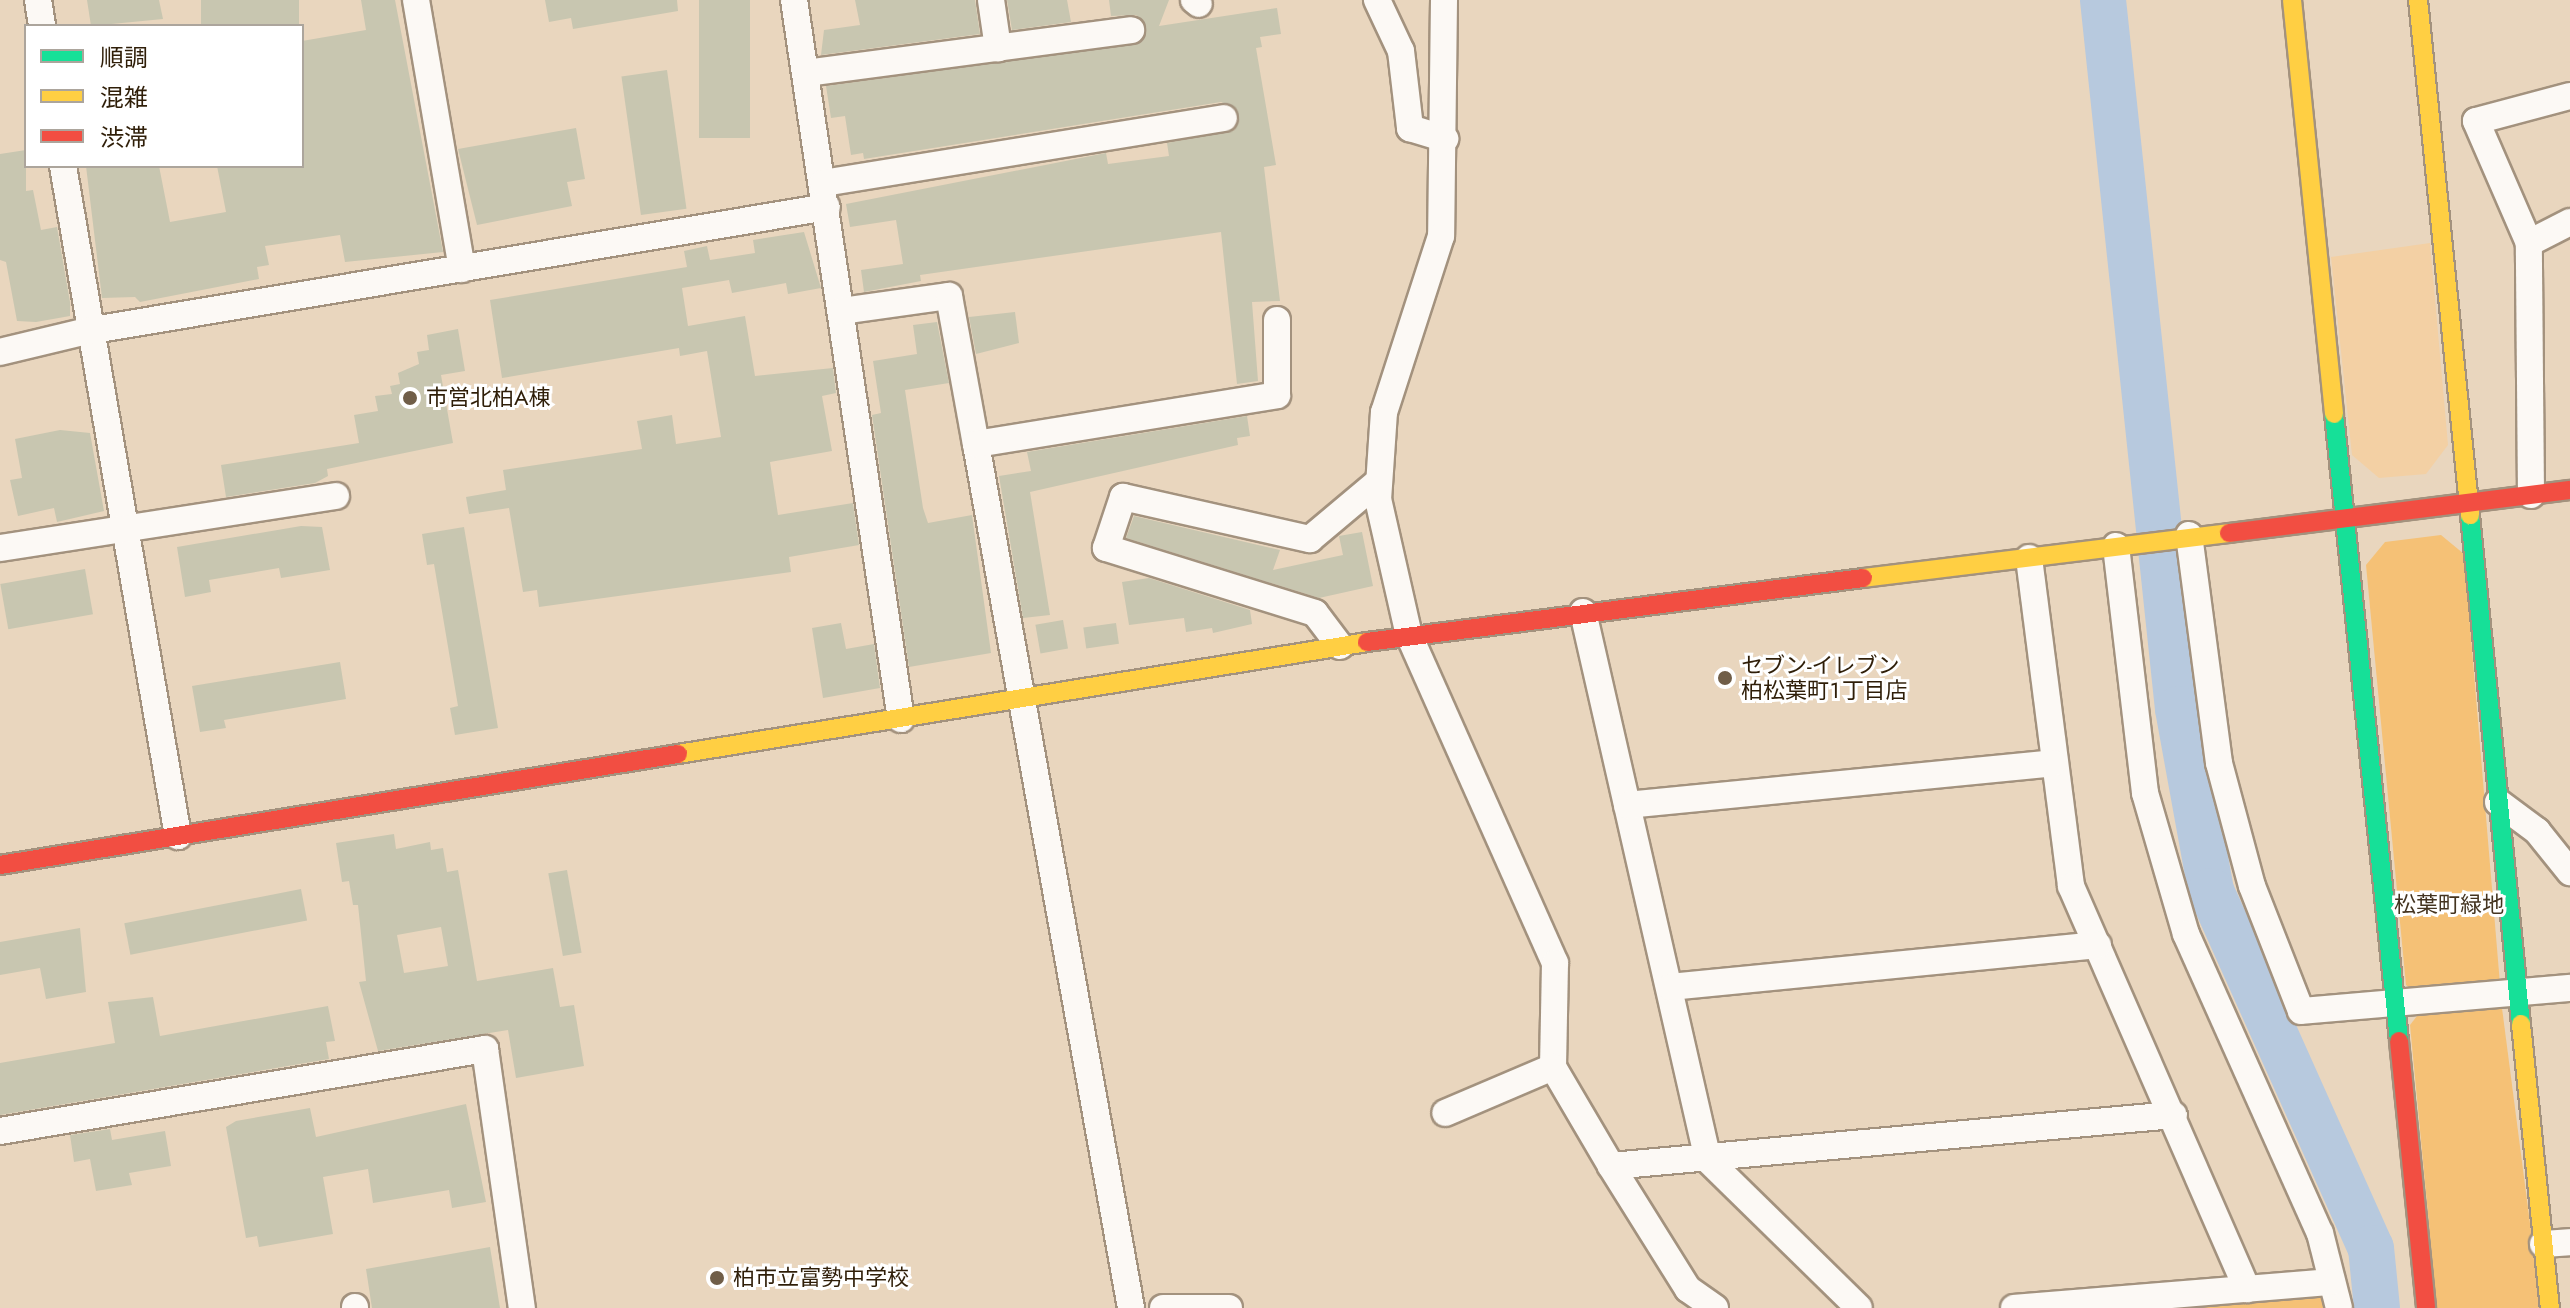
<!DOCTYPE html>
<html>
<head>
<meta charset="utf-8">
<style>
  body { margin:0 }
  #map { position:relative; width:2570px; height:1308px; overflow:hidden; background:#e9d6be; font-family:Jost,"Noto Sans JP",sans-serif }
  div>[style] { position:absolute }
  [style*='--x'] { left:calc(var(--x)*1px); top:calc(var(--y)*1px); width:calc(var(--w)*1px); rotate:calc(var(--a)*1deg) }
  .built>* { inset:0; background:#f3d0a4 }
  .green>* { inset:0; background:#f5c176 }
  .river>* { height:46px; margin:-23px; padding:0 23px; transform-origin:23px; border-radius:23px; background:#b7c9de }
  .building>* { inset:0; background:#c8c6b0; transform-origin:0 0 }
  .roads { filter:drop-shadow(2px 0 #a3927e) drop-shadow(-2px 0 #a3927e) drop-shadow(0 2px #a3927e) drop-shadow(0 -2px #a3927e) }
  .street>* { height:26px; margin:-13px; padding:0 13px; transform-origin:13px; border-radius:13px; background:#fcf9f5 }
  .fast>* { height:18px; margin:-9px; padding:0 9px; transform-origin:9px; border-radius:9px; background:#16e098 }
  .slow>* { height:18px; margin:-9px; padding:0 9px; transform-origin:9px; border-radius:9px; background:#ffcf43 }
  .jam>* { height:18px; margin:-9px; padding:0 9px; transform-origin:9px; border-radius:9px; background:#f24e42 }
  .dots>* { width:22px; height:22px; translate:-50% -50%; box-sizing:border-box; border:4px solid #fff; border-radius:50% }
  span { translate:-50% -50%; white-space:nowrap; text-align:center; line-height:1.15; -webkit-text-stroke:6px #fff; paint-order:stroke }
  .poi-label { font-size:22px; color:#2f1e08 }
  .left { translate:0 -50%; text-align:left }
  .park-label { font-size:22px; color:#443420 }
  .legend { position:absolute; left:24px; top:24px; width:280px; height:144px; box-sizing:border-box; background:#fff; border:2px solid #aca59c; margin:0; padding:10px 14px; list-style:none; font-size:24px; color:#2f1e08 }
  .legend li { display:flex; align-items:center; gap:16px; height:40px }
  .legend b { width:40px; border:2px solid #aca59c }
</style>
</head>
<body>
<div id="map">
  <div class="built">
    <div style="clip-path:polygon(2430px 243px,2448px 445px,2426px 474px,2379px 478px,2352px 455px,2331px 257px)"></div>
  </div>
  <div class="green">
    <div style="clip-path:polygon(2441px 535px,2464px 554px,2500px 984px,2415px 992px,2406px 985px,2366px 565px,2385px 542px)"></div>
    <div style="clip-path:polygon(2502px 1008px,2541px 1308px,2437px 1308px,2410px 1025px,2417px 1016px)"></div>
    <div style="clip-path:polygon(2327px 1292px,2329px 1308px,2155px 1308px)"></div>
  </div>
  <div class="river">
    <div style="--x:2103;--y:0;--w:713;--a:83.96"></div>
    <div style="--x:2178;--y:709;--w:185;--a:79.7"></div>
    <div style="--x:2211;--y:891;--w:391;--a:65.9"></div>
    <div style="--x:2371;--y:1248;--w:60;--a:84.3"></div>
  </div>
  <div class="building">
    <div style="clip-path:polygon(87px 0,159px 0,163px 19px,91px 26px)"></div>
    <div style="left:201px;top:0;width:98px;height:26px"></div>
    <div style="clip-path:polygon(361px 0,395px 0,443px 252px,345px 262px,340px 235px,265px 246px,269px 265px,257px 267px,259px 279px,140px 302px,135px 297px,102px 298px,86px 166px,159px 166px,170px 222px,226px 212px,217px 166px,302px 166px,302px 41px,366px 30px)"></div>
    <div style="clip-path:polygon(545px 0,677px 0,678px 11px,573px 29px,571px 18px,549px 22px)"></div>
    <div style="left:699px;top:0;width:51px;height:138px"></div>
    <div style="clip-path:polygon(855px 0,975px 0,980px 34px,821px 55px,824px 30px,860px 25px)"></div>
    <div style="clip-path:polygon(1007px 0,1067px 0,1071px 22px,1012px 30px)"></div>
    <div style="clip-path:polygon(1109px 0,1169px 0,1159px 26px,1277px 8px,1281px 34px,1260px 37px,1262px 47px,1256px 48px,1276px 165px,1264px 167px,1280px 301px,1252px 302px,1258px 381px,1237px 384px,1221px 232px,920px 275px,921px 281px,864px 292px,861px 270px,903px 264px,896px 220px,850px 227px,846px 204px,1106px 153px,1108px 164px,1169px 156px,1167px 143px,1235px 130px,1237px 109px,1221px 102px,864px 159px,863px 153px,851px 155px,845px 116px,831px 118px,826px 86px,1140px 43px,1144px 21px,1136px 15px,1111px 16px)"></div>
    <div style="left:667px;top:70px;width:140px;height:46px;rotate:82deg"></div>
    <div style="clip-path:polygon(576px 128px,585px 179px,567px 182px,572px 206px,477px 225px,458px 149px)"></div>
    <div style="clip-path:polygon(26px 150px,26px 191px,33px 190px,41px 230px,57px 227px,70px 302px,70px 316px,36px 322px,17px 321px,6px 262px,0 260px,0 154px)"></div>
    <div style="clip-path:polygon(804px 232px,821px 288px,788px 294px,786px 283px,732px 293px,729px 280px,682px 288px,688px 326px,745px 316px,755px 376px,833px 368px,836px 393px,822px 396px,832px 451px,770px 462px,778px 515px,853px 503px,859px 545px,789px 557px,791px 572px,539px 607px,537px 590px,523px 592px,509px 508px,469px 514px,466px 497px,506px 490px,503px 470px,642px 449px,637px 421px,672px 415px,676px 444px,721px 437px,716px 407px,707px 351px,680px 356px,679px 348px,502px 378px,490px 300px,687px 267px,684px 251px,707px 246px,710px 260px,755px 253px,753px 240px)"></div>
    <div style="clip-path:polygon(1015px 312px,1019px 343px,976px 354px,969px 317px)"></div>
    <div style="clip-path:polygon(937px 322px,949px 383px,905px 390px,923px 508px,928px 523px,972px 515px,991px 653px,909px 667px,872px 415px,881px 413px,873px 361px,917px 354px,913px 325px)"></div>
    <div style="clip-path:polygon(458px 329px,465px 371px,441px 375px,453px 443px,327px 469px,328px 476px,315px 483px,226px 497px,221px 465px,359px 443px,354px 415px,378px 411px,375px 396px,392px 394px,390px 386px,400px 384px,398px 373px,419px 364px,417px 352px,429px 350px,427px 335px)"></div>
    <div style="clip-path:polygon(1247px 416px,1250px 436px,1237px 438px,1238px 445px,1030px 492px,1050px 615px,1023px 618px,999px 476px,1031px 471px,1027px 452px)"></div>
    <div style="clip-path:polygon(60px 430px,90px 433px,104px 511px,57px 522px,54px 508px,18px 516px,10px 480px,22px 478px,15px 439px)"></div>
    <div style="clip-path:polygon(1134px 516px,1280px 550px,1273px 570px,1343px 555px,1339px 536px,1362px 532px,1373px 586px,1319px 598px,1126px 538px)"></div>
    <div style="clip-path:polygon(301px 526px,322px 527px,330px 570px,281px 578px,279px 568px,209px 580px,211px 592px,185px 597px,177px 547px)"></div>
    <div style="clip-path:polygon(464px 527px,498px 728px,455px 735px,450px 708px,458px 706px,434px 564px,427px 565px,422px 534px)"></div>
    <div style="left:85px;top:569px;width:46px;height:86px;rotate:80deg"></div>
    <div style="clip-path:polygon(1149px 578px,1250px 610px,1252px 624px,1213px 633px,1212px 628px,1186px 632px,1184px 618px,1129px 625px,1122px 582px)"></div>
    <div style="left:1063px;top:620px;width:29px;height:28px;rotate:80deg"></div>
    <div style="clip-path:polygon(841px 623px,846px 649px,874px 644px,880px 688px,823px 698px,812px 628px)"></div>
    <div style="left:1116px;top:623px;width:21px;height:33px;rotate:82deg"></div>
    <div style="clip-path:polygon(340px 662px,346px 699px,224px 720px,226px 728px,200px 732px,192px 686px)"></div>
    <div style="clip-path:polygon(evenodd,394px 834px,396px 849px,430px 842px,431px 850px,443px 848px,447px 872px,458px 870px,477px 981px,553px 968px,560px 1007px,574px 1005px,584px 1066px,516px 1078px,508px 1030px,378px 1051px,359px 982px,366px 981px,358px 905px,353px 905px,349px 881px,342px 882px,336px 843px,394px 834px,441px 927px,448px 966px,404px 973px,397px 935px,441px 927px)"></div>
    <div style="left:567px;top:870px;width:84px;height:19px;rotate:80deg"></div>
    <div style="left:301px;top:889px;width:32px;height:180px;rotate:79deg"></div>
    <div style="clip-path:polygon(80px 928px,86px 992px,46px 999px,40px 968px,0 975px,0 942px)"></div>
    <div style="clip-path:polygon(153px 997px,160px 1036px,328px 1006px,335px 1041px,326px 1042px,329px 1059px,0 1115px,0 1063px,115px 1043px,108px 1002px)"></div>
    <div style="clip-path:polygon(466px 1104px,486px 1202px,452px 1208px,449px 1190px,373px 1203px,368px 1169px,323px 1177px,333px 1234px,259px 1247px,257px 1236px,246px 1238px,226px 1127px,236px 1121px,310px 1108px,316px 1137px)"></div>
    <div style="clip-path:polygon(110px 1129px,112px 1140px,165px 1131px,171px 1166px,129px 1173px,132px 1185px,96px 1191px,90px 1159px,74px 1162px,70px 1135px)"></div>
    <div style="clip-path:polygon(490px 1247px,500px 1308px,372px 1308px,366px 1269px)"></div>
  </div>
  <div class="roads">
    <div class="street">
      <div style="--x:38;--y:0;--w:26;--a:81"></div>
      <div style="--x:416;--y:0;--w:273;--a:80.3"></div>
      <div style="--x:794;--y:0;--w:727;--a:81.54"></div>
      <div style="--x:991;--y:0;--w:49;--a:81.7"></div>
      <div style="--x:1194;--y:0;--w:6;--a:39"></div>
      <div style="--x:1377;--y:0;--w:56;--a:64.8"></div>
      <div style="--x:1401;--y:51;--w:78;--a:83.3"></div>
      <div style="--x:1410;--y:128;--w:37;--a:17"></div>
      <div style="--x:1444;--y:0;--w:236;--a:90.7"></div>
      <div style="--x:1441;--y:236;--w:185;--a:107.9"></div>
      <div style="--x:1384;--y:412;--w:87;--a:93.9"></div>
      <div style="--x:1378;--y:499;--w:139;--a:77.2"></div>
      <div style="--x:1409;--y:635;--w:359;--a:66"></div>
      <div style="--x:1555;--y:963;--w:104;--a:91.1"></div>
      <div style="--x:1553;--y:1067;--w:117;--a:156.9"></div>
      <div style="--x:806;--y:73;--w:328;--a:-7.5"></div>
      <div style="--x:63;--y:166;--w:680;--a:80.26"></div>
      <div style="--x:823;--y:183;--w:406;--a:-9.2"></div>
      <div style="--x:2529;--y:243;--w:46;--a:-27.1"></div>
      <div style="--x:841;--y:311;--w:109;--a:-7.9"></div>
      <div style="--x:949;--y:296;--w:150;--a:79.7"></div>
      <div style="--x:0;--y:352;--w:89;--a:-13.6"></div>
      <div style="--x:87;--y:331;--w:750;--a:-9.51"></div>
      <div style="--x:2531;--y:495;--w:252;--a:-90.5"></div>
      <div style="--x:2529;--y:243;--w:133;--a:-113.5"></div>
      <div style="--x:2476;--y:121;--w:97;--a:-14.9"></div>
      <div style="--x:2189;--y:535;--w:230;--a:82.5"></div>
      <div style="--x:2219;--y:763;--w:127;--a:75"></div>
      <div style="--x:2252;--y:886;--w:134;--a:68.6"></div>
      <div style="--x:2301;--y:1011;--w:270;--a:-4.9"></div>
      <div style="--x:2116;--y:546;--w:249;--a:83.3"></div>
      <div style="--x:2145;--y:793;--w:147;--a:73.8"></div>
      <div style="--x:2186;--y:934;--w:328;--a:65.9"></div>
      <div style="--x:2320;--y:1233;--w:77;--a:75.8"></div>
      <div style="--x:0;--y:548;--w:340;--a:-8.8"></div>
      <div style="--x:2029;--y:558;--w:331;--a:82.7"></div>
      <div style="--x:2071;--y:886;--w:440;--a:66.4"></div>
      <div style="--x:1583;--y:612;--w:562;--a:77.15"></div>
      <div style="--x:1708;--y:1160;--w:211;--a:44.4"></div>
      <div style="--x:1340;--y:646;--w:41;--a:-127.1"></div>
      <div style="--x:1315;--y:613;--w:219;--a:-162.7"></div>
      <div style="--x:1106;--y:548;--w:54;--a:-71.6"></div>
      <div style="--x:1123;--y:497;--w:192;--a:12.7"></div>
      <div style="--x:1310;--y:539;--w:89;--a:-40"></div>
      <div style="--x:2498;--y:802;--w:49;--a:36.6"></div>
      <div style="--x:2537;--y:831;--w:53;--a:51.2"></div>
      <div style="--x:1627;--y:805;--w:428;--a:-5.6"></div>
      <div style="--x:1670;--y:987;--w:430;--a:-5.6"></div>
      <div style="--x:1553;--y:1067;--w:115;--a:59.6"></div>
      <div style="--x:1611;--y:1166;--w:565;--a:-5.18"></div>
      <div style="--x:0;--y:1131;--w:492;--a:-9.6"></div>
      <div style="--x:485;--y:1049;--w:262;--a:81.9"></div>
      <div style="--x:1611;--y:1166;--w:145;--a:58"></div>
      <div style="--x:1688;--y:1289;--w:33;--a:35"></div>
      <div style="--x:2543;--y:1244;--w:27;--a:-4"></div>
      <div style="--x:355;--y:1307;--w:1;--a:90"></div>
      <div style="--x:1131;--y:1308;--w:878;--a:-100.17"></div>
      <div style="--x:976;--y:444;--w:305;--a:-9.2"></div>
      <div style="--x:1277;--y:395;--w:75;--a:-90"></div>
      <div style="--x:1163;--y:1308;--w:66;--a:0"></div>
      <div style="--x:2014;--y:1308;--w:318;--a:-4.7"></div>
    </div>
    <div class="fast">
      <div style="--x:2334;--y:414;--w:630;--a:84.08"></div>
      <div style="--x:2470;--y:515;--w:512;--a:84.28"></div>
    </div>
    <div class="slow">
      <div style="--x:2292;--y:0;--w:416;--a:84.2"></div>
      <div style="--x:2418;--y:0;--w:518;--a:84.23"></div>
      <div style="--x:1863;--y:578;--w:369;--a:-7"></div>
      <div style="--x:678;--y:754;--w:698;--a:-9.23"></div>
      <div style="--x:2521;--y:1024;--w:285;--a:84.2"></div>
    </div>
    <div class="jam">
      <div style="--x:2229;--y:533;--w:344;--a:-7.2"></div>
      <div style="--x:1367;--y:642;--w:500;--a:-7.35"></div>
      <div style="--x:0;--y:865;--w:687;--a:-9.3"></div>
      <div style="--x:2399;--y:1041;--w:268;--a:84.2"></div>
    </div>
  </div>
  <div class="dots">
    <div style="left:410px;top:398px;background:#705e48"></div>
    <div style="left:1725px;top:678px;background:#705e48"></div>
    <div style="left:717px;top:1278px;background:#705e48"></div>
  </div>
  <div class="poi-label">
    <span class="left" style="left:426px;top:398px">市営北柏A棟</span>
    <span class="left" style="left:1741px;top:678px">セブン-イレブン<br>柏松葉町１丁目店</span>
    <span class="left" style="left:733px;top:1278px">柏市立富勢中学校</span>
  </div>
  <div class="park-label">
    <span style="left:2449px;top:905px">松葉町緑地</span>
  </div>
  <ul class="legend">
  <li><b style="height:10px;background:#16e098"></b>順調</li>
  <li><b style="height:10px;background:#ffcf43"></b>混雑</li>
  <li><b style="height:10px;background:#f24e42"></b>渋滞</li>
  </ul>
</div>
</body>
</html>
